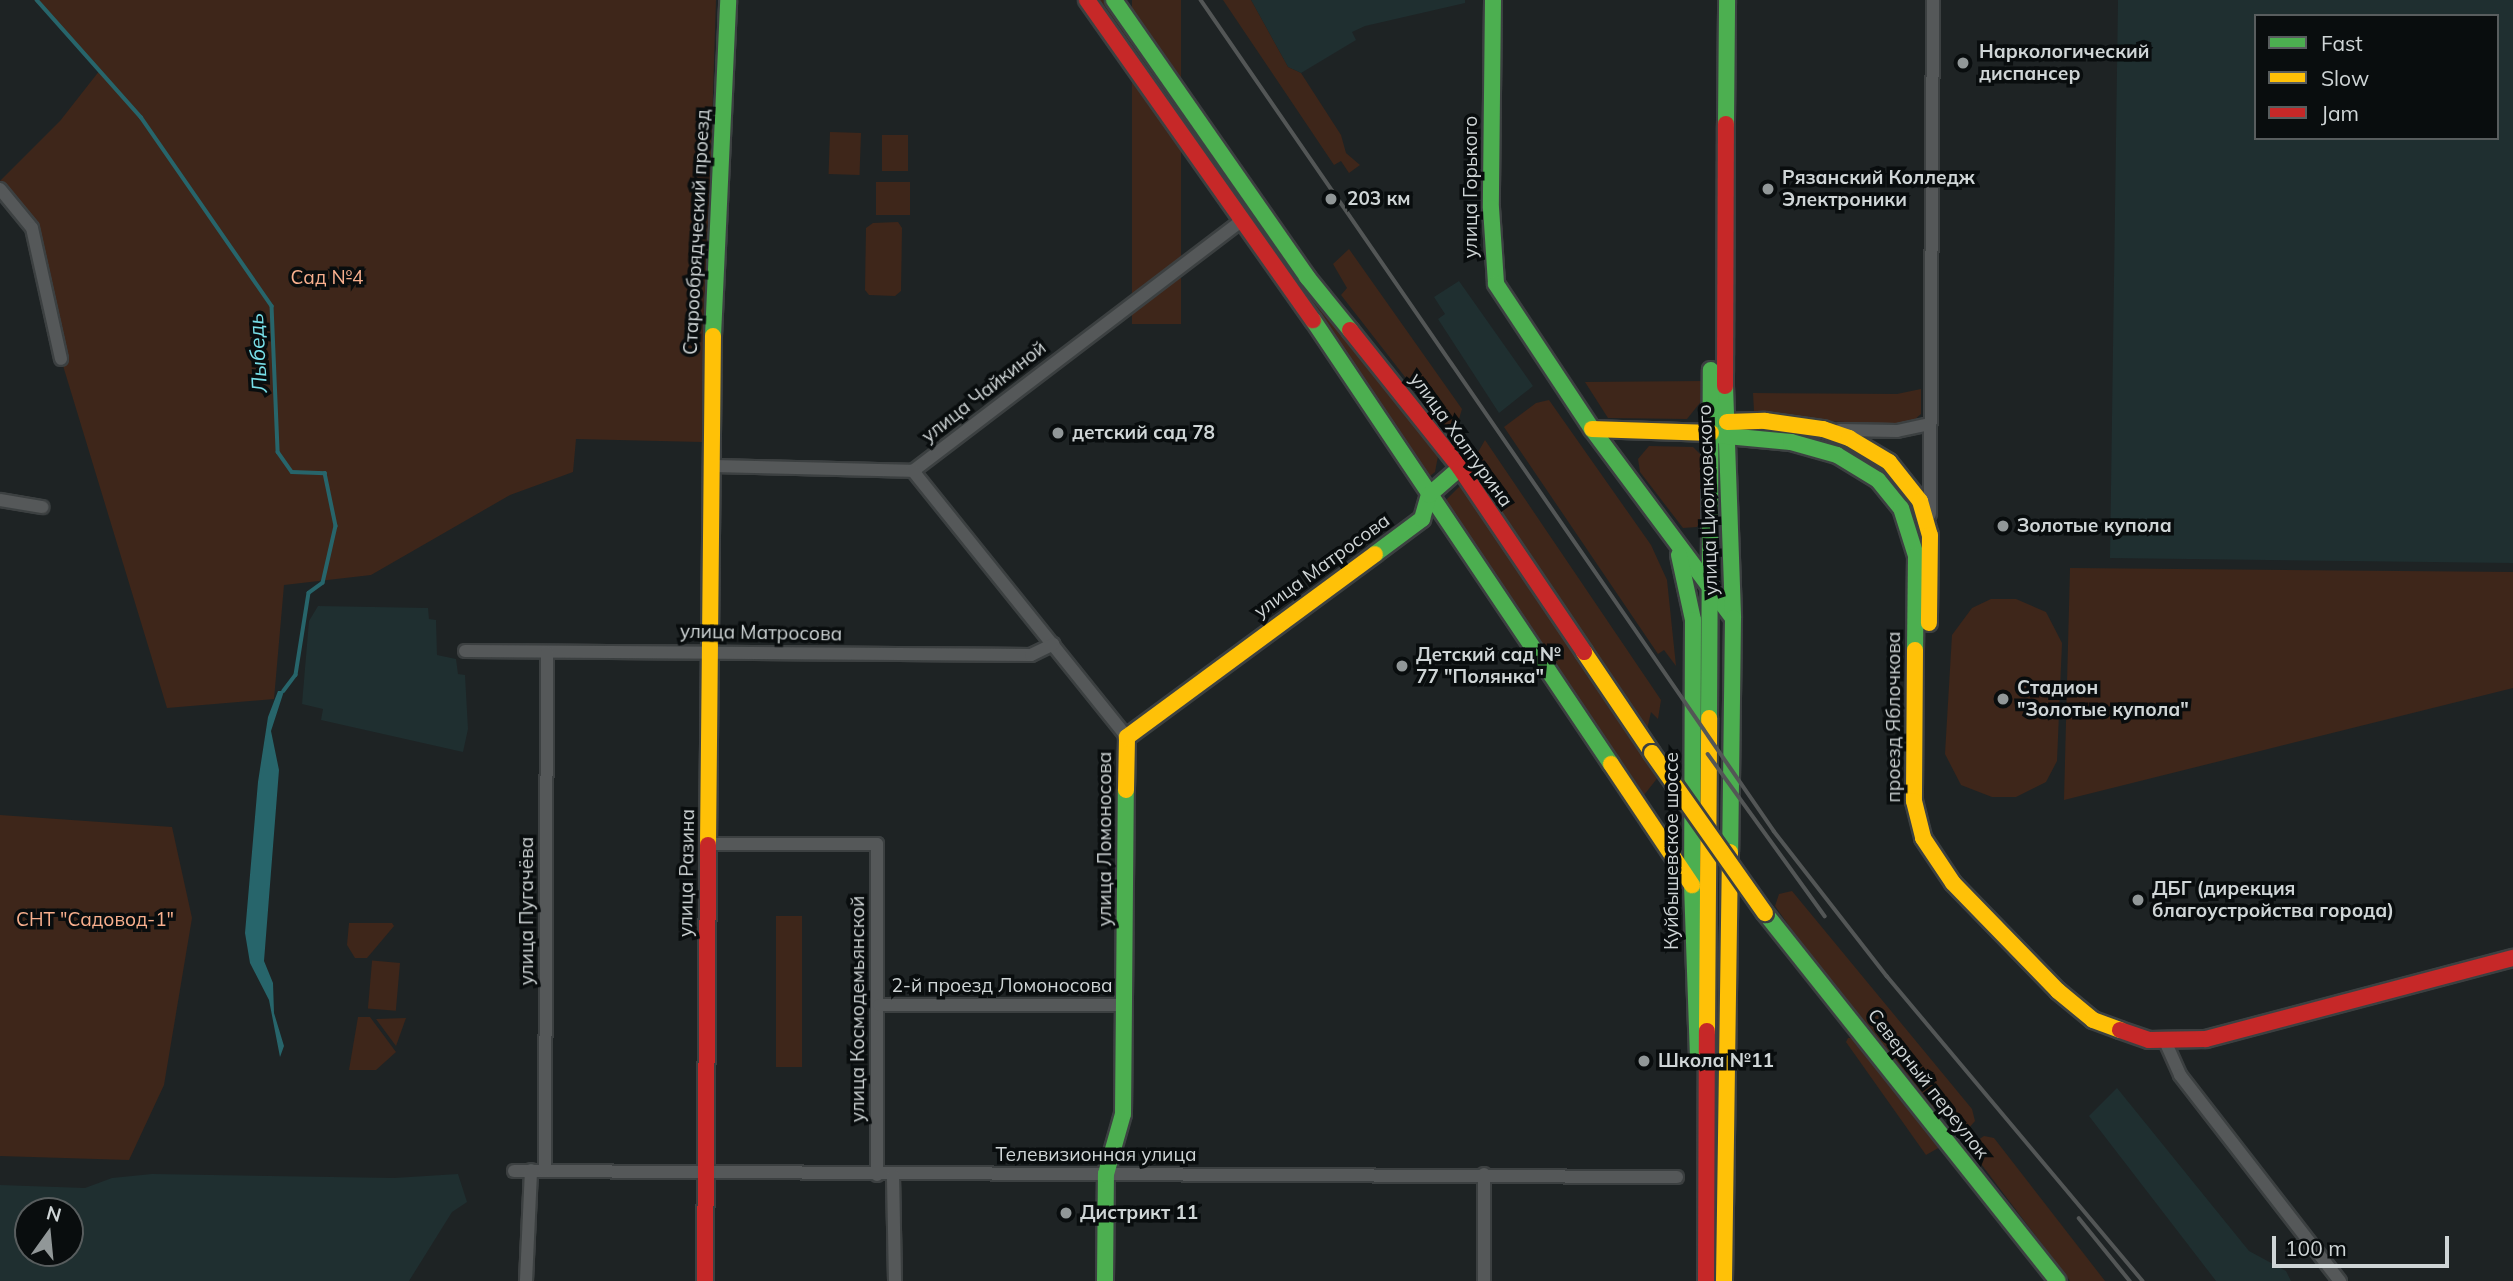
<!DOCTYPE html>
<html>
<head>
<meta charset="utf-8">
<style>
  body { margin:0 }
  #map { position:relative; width:2513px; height:1281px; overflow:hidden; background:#1e2324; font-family:Mulish,sans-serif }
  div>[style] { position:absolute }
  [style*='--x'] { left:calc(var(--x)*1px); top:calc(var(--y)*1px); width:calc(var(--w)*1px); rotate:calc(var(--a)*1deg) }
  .built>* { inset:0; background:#1f2f30 }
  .green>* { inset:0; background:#3e261a; transform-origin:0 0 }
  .water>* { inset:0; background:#27656b }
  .stream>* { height:3.5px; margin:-1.75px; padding:0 1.75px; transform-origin:1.75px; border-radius:1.75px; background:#27656b }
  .roads { filter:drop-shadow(2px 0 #3c4041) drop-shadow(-2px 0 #3c4041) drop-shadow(0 2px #3c4041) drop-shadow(0 -2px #3c4041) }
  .street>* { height:12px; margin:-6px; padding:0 6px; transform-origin:6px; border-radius:6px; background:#555859 }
  .fast>* { height:16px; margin:-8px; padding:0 8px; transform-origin:8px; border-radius:8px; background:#4caf50 }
  .slow>* { height:16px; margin:-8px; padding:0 8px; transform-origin:8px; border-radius:8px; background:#ffc107 }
  .jam>* { height:16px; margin:-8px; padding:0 8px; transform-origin:8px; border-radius:8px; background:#c62828 }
  .rail>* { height:3.5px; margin:-1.75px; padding:0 1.75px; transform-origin:1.75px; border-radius:1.75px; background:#535656 }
  .bridges { filter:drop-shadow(2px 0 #3c4041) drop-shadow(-2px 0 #3c4041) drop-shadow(0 2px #3c4041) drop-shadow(0 -2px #3c4041) }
  .slow-bridge>* { height:16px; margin:-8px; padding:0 8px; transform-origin:8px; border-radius:8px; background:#ffc107 }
  .dots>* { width:19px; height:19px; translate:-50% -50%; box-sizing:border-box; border:4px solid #090d0e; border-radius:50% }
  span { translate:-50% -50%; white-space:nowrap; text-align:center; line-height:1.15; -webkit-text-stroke:7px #090d0e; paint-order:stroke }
  .poi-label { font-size:19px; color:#cfd5d6; font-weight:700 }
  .left { translate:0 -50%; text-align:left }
  .street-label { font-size:19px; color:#cfd5d6 }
  .park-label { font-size:19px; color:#f9b08e }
  .water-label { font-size:21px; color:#78e0ea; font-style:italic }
  .legend { position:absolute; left:2254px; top:14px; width:245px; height:126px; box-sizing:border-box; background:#090d0e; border:2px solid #585d5e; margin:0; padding:9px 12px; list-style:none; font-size:21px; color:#cfd5d6 }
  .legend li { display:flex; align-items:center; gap:14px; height:35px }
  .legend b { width:35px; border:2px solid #585d5e }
  .north { position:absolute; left:14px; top:1197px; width:70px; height:70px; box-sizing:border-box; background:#090d0e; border:2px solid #585d5e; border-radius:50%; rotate:15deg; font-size:19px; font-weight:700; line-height:28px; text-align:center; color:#cfd5d6 }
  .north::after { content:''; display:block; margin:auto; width:24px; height:32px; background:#919798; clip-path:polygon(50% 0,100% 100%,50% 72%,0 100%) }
  .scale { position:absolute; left:2272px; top:1236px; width:177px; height:32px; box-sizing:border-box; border:4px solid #cfd5d6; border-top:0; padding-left:9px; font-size:21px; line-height:24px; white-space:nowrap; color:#cfd5d6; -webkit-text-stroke:5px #090d0e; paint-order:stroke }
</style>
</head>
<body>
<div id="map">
  <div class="built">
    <div style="clip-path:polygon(1251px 0,1465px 0,1465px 3px,1365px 26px,1352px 32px,1356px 40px,1301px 73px,1288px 67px)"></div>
    <div style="clip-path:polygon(evenodd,2118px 0,2513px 0,2513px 563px,2110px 558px,2118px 0,2256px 16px,2497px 16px,2497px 138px,2256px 138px,2256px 16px)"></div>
    <div style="clip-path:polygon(1459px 281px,1533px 386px,1499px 413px,1438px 319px,1445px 314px,1434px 297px)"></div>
    <div style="clip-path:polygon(318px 606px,428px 608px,429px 619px,436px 620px,437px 655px,456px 659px,458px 674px,465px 675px,468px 729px,463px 752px,321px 720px,323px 709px,302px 704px,309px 621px)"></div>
    <div style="clip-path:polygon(2117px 1088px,2249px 1251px,2286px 1271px,2291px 1281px,2216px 1281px,2089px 1116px)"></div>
    <div style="clip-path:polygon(evenodd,152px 1174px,394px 1178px,458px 1174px,467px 1202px,452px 1212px,409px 1281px,0 1281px,0 1185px,85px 1188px,112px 1178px,152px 1174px,28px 1211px,70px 1211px,70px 1253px,28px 1253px,28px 1211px)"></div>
  </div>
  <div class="green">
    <div style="clip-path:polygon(34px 0,716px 0,702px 442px,576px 439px,573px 472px,510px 495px,371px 575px,284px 585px,274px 699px,167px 708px,61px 359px,32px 228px,0 189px,0 181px,60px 121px,100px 70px)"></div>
    <div style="clip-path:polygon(1095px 0,1108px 0,1439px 451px,1435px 472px,1430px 476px)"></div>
    <div style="left:1132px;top:0;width:49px;height:324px"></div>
    <div style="clip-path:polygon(1223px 0,1251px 0,1288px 67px,1301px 73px,1341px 135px,1346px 153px,1360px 165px,1349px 173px,1341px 161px,1334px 165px)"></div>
    <div style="left:830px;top:132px;width:31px;height:42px;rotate:2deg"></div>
    <div style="left:882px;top:135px;width:26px;height:36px"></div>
    <div style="left:876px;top:182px;width:34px;height:33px"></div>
    <div style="clip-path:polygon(898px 222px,902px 228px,901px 291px,895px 296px,869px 295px,865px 290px,866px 228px,873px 223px)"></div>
    <div style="clip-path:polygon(1349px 249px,1462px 409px,1456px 429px,1444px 427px,1341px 295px,1347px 288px,1333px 264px)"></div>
    <div style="clip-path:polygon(1703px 381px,1703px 399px,1687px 419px,1608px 418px,1585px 382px)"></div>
    <div style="clip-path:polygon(1921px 389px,1921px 414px,1907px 426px,1765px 417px,1754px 411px,1753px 393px,1897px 394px)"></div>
    <div style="clip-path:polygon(1549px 400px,1651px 545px,1667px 580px,1676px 666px,1664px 650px,1658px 654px,1504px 427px,1536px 403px)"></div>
    <div style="clip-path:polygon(1485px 440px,1661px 700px,1658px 719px,1651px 712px,1646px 734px,1469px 468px)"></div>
    <div style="clip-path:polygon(1649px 446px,1693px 447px,1700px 454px,1701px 519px,1697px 527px,1683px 528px,1640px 472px,1638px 459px)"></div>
    <div style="clip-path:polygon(1462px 484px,1659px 776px,1644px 795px,1443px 503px)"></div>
    <div style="clip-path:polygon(2070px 568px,2513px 572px,2513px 688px,2064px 800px)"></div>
    <div style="clip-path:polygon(1991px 599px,2016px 599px,2046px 612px,2062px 643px,2057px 761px,2046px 782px,2016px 797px,1992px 797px,1961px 785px,1945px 754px,1952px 635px,1972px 608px)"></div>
    <div style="clip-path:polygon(0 815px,172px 827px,192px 918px,164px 1085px,129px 1160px,0 1156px)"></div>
    <div style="clip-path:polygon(1792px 891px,1972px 1109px,1975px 1121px,1968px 1129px,1956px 1124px,1948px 1113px,1935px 1109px,1824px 975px,1775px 906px,1779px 894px)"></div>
    <div style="left:776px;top:916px;width:26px;height:151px"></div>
    <div style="clip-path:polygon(349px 923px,392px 923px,394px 926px,367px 958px,355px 958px,347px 945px)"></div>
    <div style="left:400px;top:963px;width:48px;height:28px;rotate:95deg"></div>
    <div style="clip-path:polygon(358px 1017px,370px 1017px,396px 1052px,376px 1070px,349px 1070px)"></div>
    <div style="clip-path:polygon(406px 1018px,396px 1046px,376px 1019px)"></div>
    <div style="clip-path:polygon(1848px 1038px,1854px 1038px,1940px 1147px,1926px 1155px,1846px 1042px)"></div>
    <div style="clip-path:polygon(1984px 1136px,1994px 1138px,2105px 1281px,2070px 1281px,1975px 1156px,1978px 1140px)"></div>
  </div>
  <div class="water">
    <div style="clip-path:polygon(278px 691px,284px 691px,271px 731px,279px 770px,264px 961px,273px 983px,274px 1013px,284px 1046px,280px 1057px,269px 1000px,250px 963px,245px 933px,258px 782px,268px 717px)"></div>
  </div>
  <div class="stream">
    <div style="--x:37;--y:0;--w:157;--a:48.4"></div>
    <div style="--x:141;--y:117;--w:230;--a:55.3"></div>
    <div style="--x:272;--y:306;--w:146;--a:87.6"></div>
    <div style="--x:278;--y:452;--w:24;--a:55"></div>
    <div style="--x:292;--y:472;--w:33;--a:2"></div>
    <div style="--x:325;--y:473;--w:54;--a:78.3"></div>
    <div style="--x:336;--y:526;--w:58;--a:102.8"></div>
    <div style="--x:323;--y:583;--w:17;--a:144"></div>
    <div style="--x:309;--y:593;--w:83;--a:99"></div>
    <div style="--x:296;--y:675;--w:20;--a:127"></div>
  </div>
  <div class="roads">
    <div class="street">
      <div style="--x:0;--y:189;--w:50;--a:50.6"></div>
      <div style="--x:32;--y:228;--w:134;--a:77.5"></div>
      <div style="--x:1840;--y:430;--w:57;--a:1"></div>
      <div style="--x:1897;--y:431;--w:34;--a:-12"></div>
      <div style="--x:710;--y:466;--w:203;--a:1.4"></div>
      <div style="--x:913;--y:471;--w:411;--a:-37.3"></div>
      <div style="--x:913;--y:471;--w:341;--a:51.2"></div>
      <div style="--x:0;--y:500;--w:43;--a:9.5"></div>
      <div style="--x:1930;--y:514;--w:514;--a:-89.67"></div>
      <div style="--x:465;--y:651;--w:566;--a:0.4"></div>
      <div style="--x:1031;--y:655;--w:25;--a:-26"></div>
      <div style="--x:708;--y:844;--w:169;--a:0"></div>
      <div style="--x:877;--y:844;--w:331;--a:90"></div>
      <div style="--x:879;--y:1005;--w:246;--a:0"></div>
      <div style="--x:2165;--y:1041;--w:37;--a:66"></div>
      <div style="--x:2180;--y:1075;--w:261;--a:52.2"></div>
      <div style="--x:514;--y:1171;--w:1163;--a:0.3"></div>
      <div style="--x:545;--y:1171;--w:519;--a:-89.78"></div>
      <div style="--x:1484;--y:1174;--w:107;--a:90"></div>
      <div style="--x:893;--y:1176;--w:105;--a:88.9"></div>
      <div style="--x:526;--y:1281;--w:111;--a:-87.4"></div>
    </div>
    <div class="fast">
      <div style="--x:1114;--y:0;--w:338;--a:55.1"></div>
      <div style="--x:1307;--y:277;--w:68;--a:50.9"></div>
      <div style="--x:1493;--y:0;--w:208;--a:90.6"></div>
      <div style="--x:1491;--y:208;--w:76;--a:86.2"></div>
      <div style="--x:1496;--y:284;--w:174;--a:56.5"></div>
      <div style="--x:1592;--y:429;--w:236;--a:53.3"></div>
      <div style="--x:1726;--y:124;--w:124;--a:-89.5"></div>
      <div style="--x:1313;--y:320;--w:535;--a:56.13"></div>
      <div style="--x:713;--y:336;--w:336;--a:-87.4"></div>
      <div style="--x:1725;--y:386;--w:232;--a:88"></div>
      <div style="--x:1733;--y:618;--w:234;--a:90.7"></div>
      <div style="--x:1716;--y:435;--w:75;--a:5.3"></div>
      <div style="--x:1791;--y:442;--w:48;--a:15.8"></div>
      <div style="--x:1837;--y:455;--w:48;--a:31.4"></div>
      <div style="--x:1878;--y:480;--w:36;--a:51"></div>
      <div style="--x:1901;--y:508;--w:50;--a:72.6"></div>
      <div style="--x:1916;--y:556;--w:94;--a:90.6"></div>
      <div style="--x:1375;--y:554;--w:59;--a:-36.7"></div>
      <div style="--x:1422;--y:519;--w:25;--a:-74"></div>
      <div style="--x:1429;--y:495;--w:41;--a:-41.1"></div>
      <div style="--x:1679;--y:555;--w:66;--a:77.8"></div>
      <div style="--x:1693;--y:620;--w:265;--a:90.2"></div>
      <div style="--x:1692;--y:885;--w:172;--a:88"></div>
      <div style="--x:1709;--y:718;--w:348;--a:-89.7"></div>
      <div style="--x:1765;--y:913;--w:470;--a:51.5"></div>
      <div style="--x:1105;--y:1281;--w:107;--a:-89.5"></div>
      <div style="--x:1106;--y:1174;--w:62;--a:-74.2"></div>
      <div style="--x:1123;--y:1114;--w:324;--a:-89.5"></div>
    </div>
    <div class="slow">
      <div style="--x:1727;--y:422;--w:38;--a:-2"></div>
      <div style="--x:1765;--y:421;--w:59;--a:7.9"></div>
      <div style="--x:1823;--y:429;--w:28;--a:19"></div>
      <div style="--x:1849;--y:438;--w:47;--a:31"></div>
      <div style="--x:1889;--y:462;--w:50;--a:51.5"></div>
      <div style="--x:1920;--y:501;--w:35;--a:74"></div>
      <div style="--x:1930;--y:535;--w:88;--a:90.7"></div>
      <div style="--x:1592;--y:429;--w:119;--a:1.9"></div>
      <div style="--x:1915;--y:650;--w:151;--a:90.4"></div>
      <div style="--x:1914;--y:801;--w:38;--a:76"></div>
      <div style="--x:1923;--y:838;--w:54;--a:56.3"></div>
      <div style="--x:1953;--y:883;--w:151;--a:45.8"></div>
      <div style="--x:2058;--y:991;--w:45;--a:39.6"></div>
      <div style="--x:2093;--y:1020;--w:29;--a:20"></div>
      <div style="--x:1584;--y:652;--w:122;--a:56"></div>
      <div style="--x:1611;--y:764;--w:146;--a:56.2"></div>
      <div style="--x:1126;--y:790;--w:53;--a:-88.9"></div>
      <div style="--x:1127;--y:737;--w:308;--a:-36.4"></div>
      <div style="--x:708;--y:845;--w:509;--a:-89.44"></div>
      <div style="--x:1707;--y:1031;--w:313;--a:-89.6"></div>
      <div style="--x:1724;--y:1281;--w:429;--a:-89.2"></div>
    </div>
    <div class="jam">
      <div style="--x:1087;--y:0;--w:392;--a:54.8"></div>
      <div style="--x:1350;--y:330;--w:176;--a:51.4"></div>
      <div style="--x:1460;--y:468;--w:222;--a:56"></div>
      <div style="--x:1725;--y:386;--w:262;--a:-89.8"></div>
      <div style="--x:2120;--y:1030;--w:31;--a:19"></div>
      <div style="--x:2149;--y:1040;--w:57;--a:-1"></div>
      <div style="--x:2206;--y:1039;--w:318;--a:-14.8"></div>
      <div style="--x:705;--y:1281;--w:436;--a:-89.6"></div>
      <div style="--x:1706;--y:1281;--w:250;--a:-89.8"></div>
    </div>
  </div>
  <div class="rail">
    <div style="--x:1201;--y:0;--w:1009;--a:55.41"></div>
    <div style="--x:1774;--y:831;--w:184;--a:52.1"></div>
    <div style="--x:1887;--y:976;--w:398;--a:50"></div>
    <div style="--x:1708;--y:754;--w:200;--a:54.2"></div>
    <div style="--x:2079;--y:1218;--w:81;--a:51"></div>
  </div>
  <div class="bridges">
    <div class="slow-bridge">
      <div style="--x:1652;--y:753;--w:196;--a:54.8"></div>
    </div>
  </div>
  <div class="dots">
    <div style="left:1963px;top:63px;background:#919798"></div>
    <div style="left:1768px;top:189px;background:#919798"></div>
    <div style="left:1331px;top:199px;background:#919798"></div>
    <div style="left:1058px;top:433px;background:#919798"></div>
    <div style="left:2003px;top:526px;background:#919798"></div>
    <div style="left:1402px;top:666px;background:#919798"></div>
    <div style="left:2003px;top:699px;background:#919798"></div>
    <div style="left:2138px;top:900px;background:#919798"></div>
    <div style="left:1644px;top:1061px;background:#919798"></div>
    <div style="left:1066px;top:1213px;background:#919798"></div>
  </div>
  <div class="poi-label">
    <span class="left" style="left:1979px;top:63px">Наркологический<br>диспансер</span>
    <span class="left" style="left:1782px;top:189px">Рязанский Колледж<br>Электроники</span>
    <span class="left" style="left:1347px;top:199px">203 км</span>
    <span class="left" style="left:1072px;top:433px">детский сад 78</span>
    <span class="left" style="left:2017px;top:526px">Золотые купола</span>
    <span class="left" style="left:1416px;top:666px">Детский сад №<br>77 "Полянка"</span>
    <span class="left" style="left:2017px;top:699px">Стадион<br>"Золотые купола"</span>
    <span class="left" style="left:2152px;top:900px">ДБГ (дирекция<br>благоустройства города)</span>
    <span class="left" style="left:1658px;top:1061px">Школа №11</span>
    <span class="left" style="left:1080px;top:1213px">Дистрикт 11</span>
  </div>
  <div class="street-label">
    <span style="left:1471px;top:187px;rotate:-90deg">улица Горького</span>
    <span style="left:697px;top:232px;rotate:-87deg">Старообрядческий проезд</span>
    <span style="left:984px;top:392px;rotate:-38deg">улица Чайкиной</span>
    <span style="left:1461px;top:440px;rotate:54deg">улица Халтурина</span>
    <span style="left:1708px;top:500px;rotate:-92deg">улица Циолковского</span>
    <span style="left:1322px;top:566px;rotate:-36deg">улица Матросова</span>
    <span style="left:761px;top:633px;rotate:1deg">улица Матросова</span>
    <span style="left:1894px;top:717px;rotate:-90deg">проезд Яблочкова</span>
    <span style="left:1105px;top:839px;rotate:-90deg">улица Ломоносова</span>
    <span style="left:1672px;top:851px;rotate:-90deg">Куйбышевское шоссе</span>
    <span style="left:687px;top:873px;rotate:-89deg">улица Разина</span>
    <span style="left:527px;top:911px;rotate:-90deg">улица Пугачёва</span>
    <span style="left:1002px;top:986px">2-й проезд Ломоносова</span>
    <span style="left:858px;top:1009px;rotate:-90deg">улица Космодемьянской</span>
    <span style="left:1928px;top:1084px;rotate:52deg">Северный переулок</span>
    <span style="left:1096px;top:1155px">Телевизионная улица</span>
  </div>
  <div class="park-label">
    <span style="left:327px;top:278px">Сад №4</span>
    <span style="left:95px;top:920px">СНТ "Садовод-1"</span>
  </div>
  <div class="water-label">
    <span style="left:257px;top:353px;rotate:-93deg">Лыбедь</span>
  </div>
  <ul class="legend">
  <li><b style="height:9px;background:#4caf50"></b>Fast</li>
  <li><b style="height:9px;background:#ffc107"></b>Slow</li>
  <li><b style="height:9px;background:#c62828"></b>Jam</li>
  </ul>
  <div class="north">N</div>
  <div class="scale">100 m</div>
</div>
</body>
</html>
